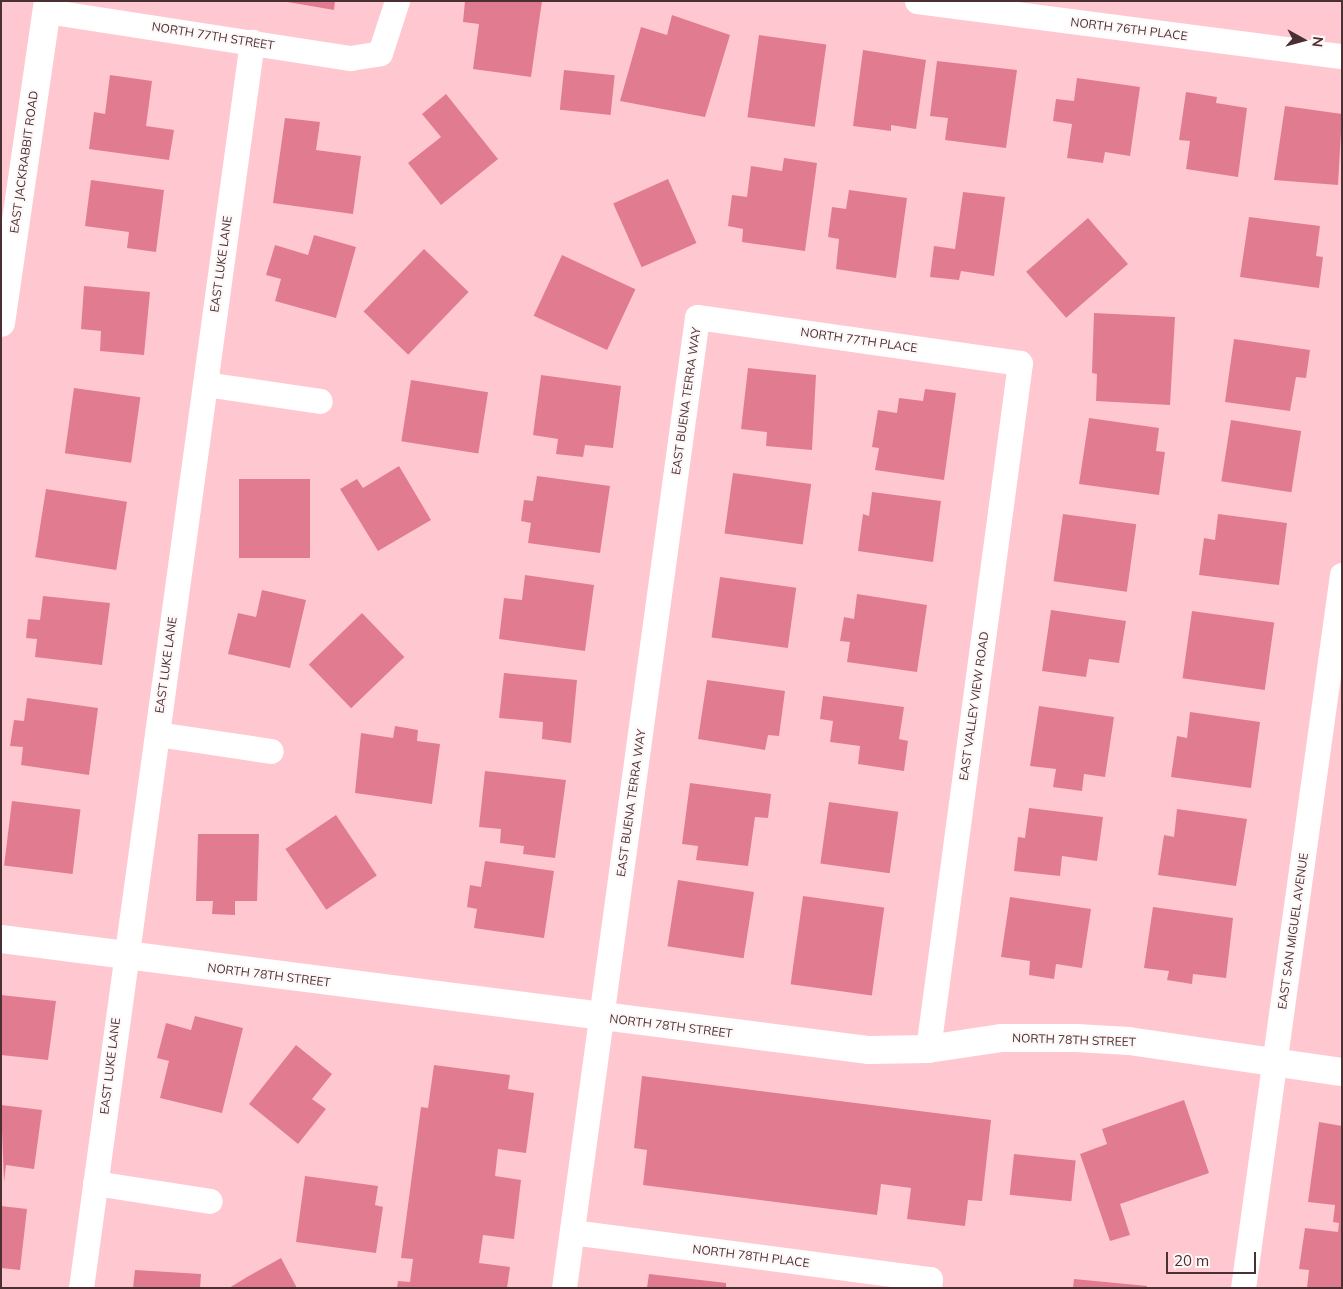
<!DOCTYPE html>
<html>
<head>
<meta charset="utf-8">
<style>
  body { margin:0 }
  #map { position:relative; width:1343px; height:1289px; overflow:hidden; background:#ffc7cf; font-family:Mulish,sans-serif }
  div>[style] { position:absolute }
  [style*='--x'] { left:calc(var(--x)*1px); top:calc(var(--y)*1px); width:calc(var(--w)*1px); rotate:calc(var(--a)*1deg) }
  .building>* { inset:0; background:#e17c90; transform-origin:0 0 }
  .minor>* { height:25px; margin:-12.5px; padding:0 12.5px; transform-origin:12.5px; border-radius:12.5px; background:#fff }
  .tertiary>* { height:28px; margin:-14px; padding:0 14px; transform-origin:14px; border-radius:14px; background:#fff }
  span { translate:-50% -50%; white-space:nowrap; text-align:center; line-height:1.15; -webkit-text-stroke:4px #fef7f7; paint-order:stroke }
  .street-label { font-size:12px; color:#4a2f33 }
  .frame { position:absolute; inset:0; border:2px solid #4a2f33; pointer-events:none }
  .north { position:absolute; left:1278px; top:15px; width:50px; height:50px; -webkit-text-stroke:4px #fef7f7; paint-order:stroke; rotate:97deg; font-size:14px; font-weight:700; line-height:20px; text-align:center; color:#4a2f33 }
  .north::after { content:''; display:block; margin:auto; width:18px; height:22px; background:#4a2f33; clip-path:polygon(50% 0,100% 100%,50% 72%,0 100%) }
  .scale { position:absolute; left:1166px; top:1252px; width:90px; height:22px; box-sizing:border-box; border:2px solid #4a2f33; border-top:0; padding-left:6px; font-size:15px; line-height:18px; white-space:nowrap; color:#4a2f33; -webkit-text-stroke:4px #fef7f7; paint-order:stroke }
</style>
</head>
<body>
<div id="map">
  <div class="building">
    <div style="clip-path:polygon(282px 1px,335px 1px,334px 10px)"></div>
    <div style="clip-path:polygon(465px 1px,542px 1px,531px 77px,473px 69px,479px 24px,463px 22px)"></div>
    <div style="clip-path:polygon(672px 15px,730px 35px,705px 117px,620px 101px,641px 27px,667px 35px)"></div>
    <div style="left:759px;top:35px;width:68px;height:83px;rotate:8deg"></div>
    <div style="clip-path:polygon(863px 50px,926px 60px,916px 129px,891px 125px,891px 131px,853px 126px)"></div>
    <div style="clip-path:polygon(937px 61px,1017px 70px,1006px 148px,945px 140px,948px 118px,930px 116px)"></div>
    <div style="left:564px;top:70px;width:51px;height:40px;rotate:6deg"></div>
    <div style="clip-path:polygon(110px 75px,152px 81px,146px 126px,174px 130px,169px 160px,89px 149px,94px 112px,105px 114px)"></div>
    <div style="clip-path:polygon(1077px 78px,1140px 87px,1130px 156px,1105px 152px,1103px 163px,1067px 158px,1072px 124px,1053px 121px,1056px 99px,1074px 101px)"></div>
    <div style="clip-path:polygon(1186px 92px,1217px 97px,1216px 103px,1247px 108px,1238px 177px,1186px 169px,1190px 141px,1179px 140px)"></div>
    <div style="clip-path:polygon(446px 94px,498px 159px,441px 205px,408px 163px,441px 137px,422px 114px)"></div>
    <div style="clip-path:polygon(1285px 106px,1342px 114px,1338px 185px,1274px 180px)"></div>
    <div style="clip-path:polygon(285px 118px,320px 122px,316px 150px,361px 156px,353px 214px,273px 203px)"></div>
    <div style="clip-path:polygon(784px 158px,817px 163px,805px 251px,742px 242px,743px 229px,728px 226px,732px 195px,747px 197px,751px 166px,782px 171px)"></div>
    <div style="left:668px;top:179px;width:70px;height:60px;rotate:66deg"></div>
    <div style="clip-path:polygon(91px 180px,164px 190px,156px 252px,127px 248px,129px 232px,85px 226px)"></div>
    <div style="clip-path:polygon(849px 190px,907px 198px,896px 278px,836px 269px,839px 239px,828px 237px,832px 207px,846px 209px)"></div>
    <div style="clip-path:polygon(963px 192px,1005px 197px,994px 276px,961px 271px,959px 280px,930px 277px,934px 246px,955px 249px)"></div>
    <div style="clip-path:polygon(1249px 217px,1320px 226px,1316px 256px,1323px 257px,1319px 288px,1240px 277px)"></div>
    <div style="left:1088px;top:218px;width:61px;height:82px;rotate:49deg"></div>
    <div style="clip-path:polygon(314px 235px,356px 247px,336px 318px,275px 301px,281px 279px,266px 275px,275px 245px,308px 255px)"></div>
    <div style="left:424px;top:249px;width:62px;height:87px;rotate:44deg"></div>
    <div style="left:562px;top:255px;width:81px;height:67px;rotate:25deg"></div>
    <div style="clip-path:polygon(84px 286px,150px 292px,144px 355px,100px 351px,101px 331px,81px 329px)"></div>
    <div style="clip-path:polygon(1094px 313px,1175px 317px,1170px 405px,1096px 401px,1097px 374px,1092px 373px)"></div>
    <div style="clip-path:polygon(1234px 339px,1310px 350px,1306px 378px,1296px 377px,1290px 411px,1225px 402px)"></div>
    <div style="clip-path:polygon(748px 368px,816px 375px,812px 450px,766px 446px,767px 432px,741px 429px)"></div>
    <div style="clip-path:polygon(541px 375px,621px 386px,613px 448px,585px 445px,583px 457px,556px 454px,558px 439px,533px 435px)"></div>
    <div style="left:411px;top:380px;width:78px;height:62px;rotate:9deg"></div>
    <div style="left:74px;top:388px;width:67px;height:66px;rotate:8deg"></div>
    <div style="clip-path:polygon(925px 389px,956px 393px,944px 480px,875px 470px,879px 448px,872px 447px,878px 410px,897px 413px,899px 398px,923px 401px)"></div>
    <div style="clip-path:polygon(1089px 418px,1159px 428px,1156px 451px,1165px 452px,1159px 495px,1079px 484px)"></div>
    <div style="left:1231px;top:420px;width:71px;height:62px;rotate:9deg"></div>
    <div style="clip-path:polygon(399px 466px,431px 520px,378px 551px,340px 489px,357px 479px,363px 488px)"></div>
    <div style="left:733px;top:473px;width:79px;height:61px;rotate:8deg"></div>
    <div style="clip-path:polygon(537px 476px,610px 486px,600px 553px,528px 543px,531px 523px,521px 521px,524px 500px,533px 501px)"></div>
    <div style="left:239px;top:479px;width:71px;height:79px"></div>
    <div style="left:46px;top:489px;width:82px;height:69px;rotate:9deg"></div>
    <div style="clip-path:polygon(872px 492px,941px 501px,933px 562px,858px 551px,863px 514px,869px 516px)"></div>
    <div style="left:1063px;top:514px;width:74px;height:68px;rotate:8deg"></div>
    <div style="clip-path:polygon(1218px 514px,1287px 523px,1279px 585px,1199px 575px,1204px 538px,1215px 540px)"></div>
    <div style="clip-path:polygon(525px 575px,594px 585px,585px 651px,499px 639px,504px 598px,522px 600px)"></div>
    <div style="left:720px;top:577px;width:77px;height:61px;rotate:8deg"></div>
    <div style="clip-path:polygon(262px 590px,306px 600px,290px 668px,228px 654px,238px 613px,256px 617px)"></div>
    <div style="clip-path:polygon(857px 594px,927px 605px,917px 672px,847px 662px,850px 642px,840px 641px,844px 617px,854px 619px)"></div>
    <div style="clip-path:polygon(43px 596px,110px 603px,102px 665px,35px 657px,37px 639px,26px 638px,28px 619px,40px 620px)"></div>
    <div style="clip-path:polygon(1051px 610px,1126px 621px,1119px 663px,1089px 659px,1086px 677px,1042px 671px)"></div>
    <div style="left:1192px;top:611px;width:83px;height:68px;rotate:8deg"></div>
    <div style="left:362px;top:613px;width:61px;height:74px;rotate:46deg"></div>
    <div style="clip-path:polygon(504px 673px,577px 680px,571px 743px,542px 739px,543px 722px,499px 718px)"></div>
    <div style="clip-path:polygon(707px 680px,785px 691px,779px 736px,768px 735px,765px 750px,698px 739px)"></div>
    <div style="clip-path:polygon(823px 696px,904px 707px,899px 739px,908px 741px,904px 771px,858px 764px,860px 746px,830px 742px,833px 721px,820px 719px)"></div>
    <div style="clip-path:polygon(27px 698px,98px 708px,89px 775px,21px 765px,23px 747px,10px 746px,14px 720px,24px 721px)"></div>
    <div style="clip-path:polygon(1039px 706px,1114px 717px,1105px 777px,1084px 774px,1082px 791px,1053px 787px,1056px 769px,1030px 766px)"></div>
    <div style="clip-path:polygon(1190px 712px,1260px 722px,1251px 788px,1171px 777px,1177px 736px,1187px 738px)"></div>
    <div style="clip-path:polygon(395px 726px,418px 730px,417px 741px,440px 744px,432px 804px,355px 793px,361px 733px,393px 738px)"></div>
    <div style="clip-path:polygon(485px 771px,566px 780px,555px 858px,523px 854px,524px 846px,500px 843px,501px 829px,479px 827px)"></div>
    <div style="clip-path:polygon(690px 783px,771px 794px,768px 818px,755px 817px,748px 866px,696px 860px,698px 846px,682px 844px)"></div>
    <div style="left:12px;top:801px;width:69px;height:65px;rotate:7deg"></div>
    <div style="left:829px;top:802px;width:70px;height:62px;rotate:8deg"></div>
    <div style="clip-path:polygon(1029px 808px,1103px 817px,1097px 861px,1062px 856px,1060px 876px,1014px 871px,1018px 837px,1025px 838px)"></div>
    <div style="clip-path:polygon(1177px 809px,1247px 819px,1236px 886px,1158px 875px,1164px 835px,1174px 837px)"></div>
    <div style="left:336px;top:815px;width:73px;height:61px;rotate:56deg"></div>
    <div style="clip-path:polygon(198px 834px,259px 834px,257px 901px,235px 901px,235px 915px,212px 914px,213px 901px,196px 901px)"></div>
    <div style="clip-path:polygon(485px 861px,554px 871px,544px 938px,474px 928px,477px 909px,467px 907px,470px 885px,481px 887px)"></div>
    <div style="left:678px;top:880px;width:77px;height:67px;rotate:9deg"></div>
    <div style="left:803px;top:896px;width:82px;height:89px;rotate:8deg"></div>
    <div style="clip-path:polygon(1010px 897px,1091px 909px,1082px 968px,1056px 964px,1054px 979px,1029px 975px,1030px 961px,1001px 957px)"></div>
    <div style="clip-path:polygon(1153px 907px,1233px 918px,1226px 978px,1193px 974px,1192px 984px,1167px 980px,1169px 971px,1144px 968px)"></div>
    <div style="clip-path:polygon(1px 995px,56px 1001px,48px 1060px,1px 1055px)"></div>
    <div style="clip-path:polygon(195px 1016px,243px 1028px,222px 1113px,160px 1098px,169px 1061px,157px 1058px,166px 1023px,191px 1030px)"></div>
    <div style="clip-path:polygon(296px 1045px,332px 1074px,312px 1099px,326px 1109px,298px 1144px,249px 1104px)"></div>
    <div style="clip-path:polygon(434px 1065px,510px 1075px,508px 1089px,534px 1093px,526px 1153px,498px 1149px,495px 1176px,521px 1180px,514px 1239px,483px 1235px,479px 1263px,510px 1267px,507px 1288px,397px 1288px,398px 1281px,410px 1282px,413px 1259px,401px 1258px,421px 1107px,428px 1108px)"></div>
    <div style="clip-path:polygon(642px 1076px,991px 1120px,982px 1201px,968px 1200px,965px 1226px,907px 1219px,911px 1188px,881px 1184px,877px 1215px,643px 1185px,647px 1150px,634px 1148px)"></div>
    <div style="clip-path:polygon(1184px 1100px,1209px 1173px,1120px 1204px,1130px 1235px,1110px 1241px,1080px 1154px,1107px 1144px,1102px 1129px)"></div>
    <div style="clip-path:polygon(1px 1105px,42px 1110px,34px 1169px,6px 1165px,4px 1182px)"></div>
    <div style="clip-path:polygon(1319px 1122px,1342px 1126px,1342px 1288px,1307px 1288px,1309px 1270px,1299px 1269px,1305px 1228px,1338px 1232px,1339px 1223px,1333px 1222px,1335px 1205px,1308px 1202px)"></div>
    <div style="left:1014px;top:1154px;width:62px;height:41px;rotate:6deg"></div>
    <div style="clip-path:polygon(305px 1176px,378px 1186px,375px 1205px,383px 1207px,376px 1253px,296px 1242px)"></div>
    <div style="clip-path:polygon(1px 1206px,27px 1209px,20px 1270px,1px 1268px)"></div>
    <div style="clip-path:polygon(281px 1258px,297px 1288px,229px 1288px,247px 1277px)"></div>
    <div style="clip-path:polygon(135px 1270px,201px 1274px,200px 1288px,133px 1288px)"></div>
    <div style="clip-path:polygon(649px 1274px,726px 1283px,726px 1288px,647px 1288px)"></div>
    <div style="clip-path:polygon(1074px 1279px,1147px 1286px,1147px 1288px,1073px 1288px)"></div>
  </div>
  <div class="minor">
    <div style="--x:917;--y:1;--w:429;--a:7.4"></div>
    <div style="--x:46;--y:11;--w:308;--a:8.8"></div>
    <div style="--x:350;--y:58;--w:30;--a:-9"></div>
    <div style="--x:380;--y:53;--w:55;--a:-71.9"></div>
    <div style="--x:205;--y:384;--w:116;--a:8.4"></div>
    <div style="--x:157;--y:734;--w:115;--a:8.5"></div>
    <div style="--x:95;--y:1183;--w:116;--a:8.9"></div>
    <div style="--x:572;--y:1232;--w:361;--a:7.5"></div>
    <div style="--x:930;--y:1279;--w:9;--a:96"></div>
    <div style="--x:81;--y:1288;--w:1258;--a:-82.19"></div>
    <div style="--x:564;--y:1288;--w:980;--a:-82.2"></div>
    <div style="--x:697;--y:317;--w:326;--a:8.1"></div>
    <div style="--x:1020;--y:363;--w:692;--a:97.64"></div>
    <div style="--x:1243;--y:1288;--w:720;--a:-82.1"></div>
  </div>
  <div class="tertiary">
    <div style="--x:1;--y:323;--w:325;--a:-81.7"></div>
    <div style="--x:1;--y:939;--w:875;--a:7.29"></div>
    <div style="--x:869;--y:1050;--w:59;--a:-1"></div>
    <div style="--x:928;--y:1049;--w:75;--a:-8.5"></div>
    <div style="--x:1002;--y:1038;--w:74;--a:0"></div>
    <div style="--x:1076;--y:1038;--w:53;--a:3.2"></div>
    <div style="--x:1129;--y:1041;--w:215;--a:8.3"></div>
  </div>
  <div class="street-label">
    <span style="left:1129px;top:29px;rotate:7deg">NORTH 76TH PLACE</span>
    <span style="left:213px;top:36px;rotate:9deg">NORTH 77TH STREET</span>
    <span style="left:24px;top:162px;rotate:-82deg">EAST JACKRABBIT ROAD</span>
    <span style="left:221px;top:264px;rotate:-82deg">EAST LUKE LANE</span>
    <span style="left:859px;top:340px;rotate:8deg">NORTH 77TH PLACE</span>
    <span style="left:686px;top:401px;rotate:-82deg">EAST BUENA TERRA WAY</span>
    <span style="left:166px;top:665px;rotate:-82deg">EAST LUKE LANE</span>
    <span style="left:974px;top:706px;rotate:-82deg">EAST VALLEY VIEW ROAD</span>
    <span style="left:631px;top:803px;rotate:-82deg">EAST BUENA TERRA WAY</span>
    <span style="left:1293px;top:931px;rotate:-82deg">EAST SAN MIGUEL AVENUE</span>
    <span style="left:269px;top:975px;rotate:7deg">NORTH 78TH STREET</span>
    <span style="left:671px;top:1026px;rotate:7deg">NORTH 78TH STREET</span>
    <span style="left:1074px;top:1040px;rotate:2deg">NORTH 78TH STREET</span>
    <span style="left:110px;top:1066px;rotate:-83deg">EAST LUKE LANE</span>
    <span style="left:751px;top:1256px;rotate:7deg">NORTH 78TH PLACE</span>
  </div>
  <div class="frame"></div>
  <div class="north">N</div>
  <div class="scale">20 m</div>
</div>
</body>
</html>
